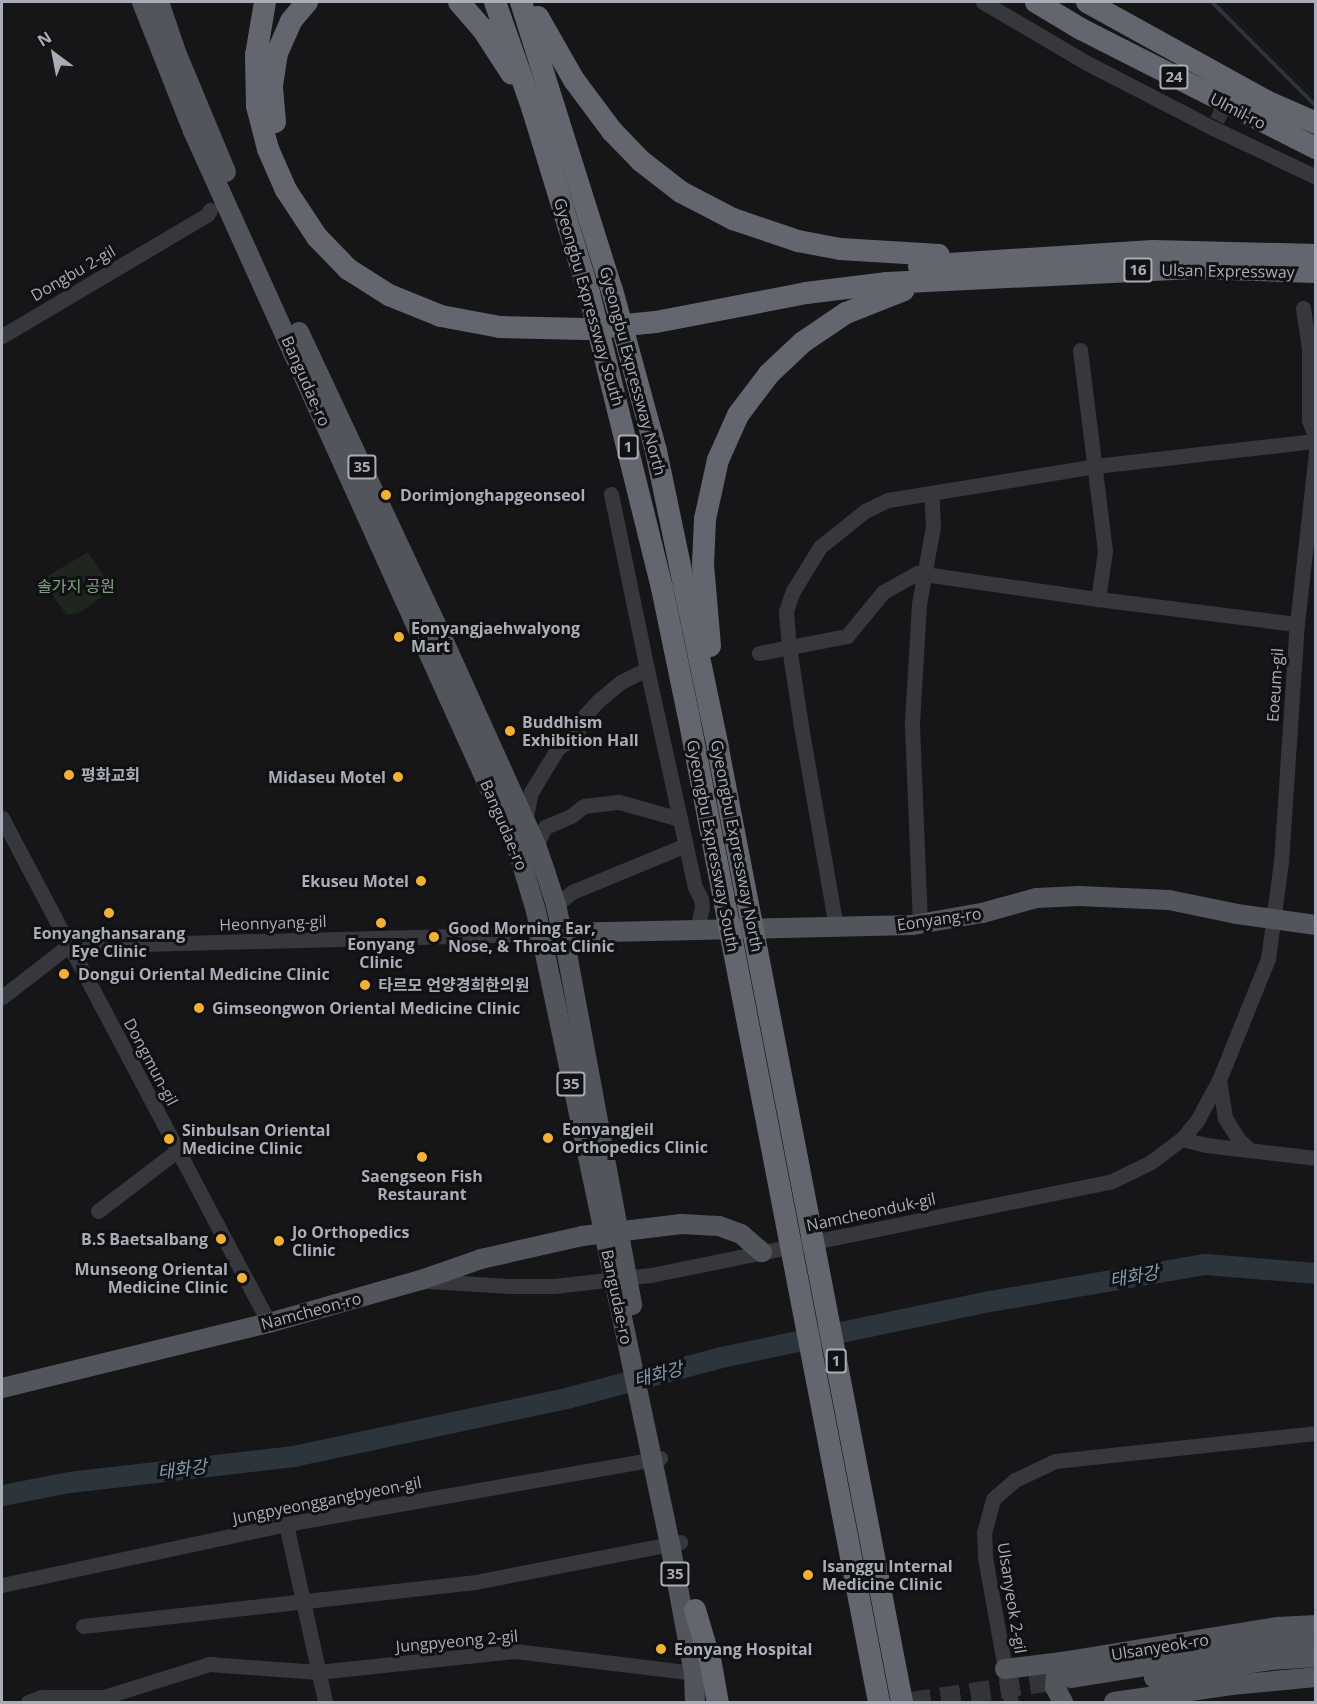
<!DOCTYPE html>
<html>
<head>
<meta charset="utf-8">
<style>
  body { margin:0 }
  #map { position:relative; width:1317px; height:1704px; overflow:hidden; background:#161618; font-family:"Open Sans","Noto Sans KR",sans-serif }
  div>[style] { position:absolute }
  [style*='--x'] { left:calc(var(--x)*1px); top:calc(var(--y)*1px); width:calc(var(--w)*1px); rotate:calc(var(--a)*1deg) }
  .green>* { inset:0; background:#1e261f }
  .stream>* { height:4px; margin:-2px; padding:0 2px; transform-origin:2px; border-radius:2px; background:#2c353c }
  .river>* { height:21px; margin:-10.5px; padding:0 10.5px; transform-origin:10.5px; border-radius:10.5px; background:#2c353c }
  .minor-tunnel>* { height:15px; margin-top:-7.5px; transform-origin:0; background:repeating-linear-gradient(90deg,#333438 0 15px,transparent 0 23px) }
  .major-tunnel>* { height:20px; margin-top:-10px; transform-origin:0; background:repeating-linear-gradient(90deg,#333438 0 20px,transparent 0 30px) }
  .minor>* { height:15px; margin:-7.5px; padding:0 7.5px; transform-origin:7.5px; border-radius:7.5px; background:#37383d }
  .major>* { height:20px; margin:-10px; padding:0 10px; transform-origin:10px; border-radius:10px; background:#53555c }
  .highway>* { height:22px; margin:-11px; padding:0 11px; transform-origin:11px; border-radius:11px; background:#63666e }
  .dots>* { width:16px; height:16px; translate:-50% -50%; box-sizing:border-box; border:3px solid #111113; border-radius:50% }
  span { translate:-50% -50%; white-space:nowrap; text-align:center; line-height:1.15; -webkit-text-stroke:6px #111113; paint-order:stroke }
  .shield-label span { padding:2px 4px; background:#111113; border:2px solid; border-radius:4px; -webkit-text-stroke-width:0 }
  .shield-label { font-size:15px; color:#a8adb8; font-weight:700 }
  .street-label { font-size:16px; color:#a8adb8 }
  .poi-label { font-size:16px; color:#a8adb8; font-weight:700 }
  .left { translate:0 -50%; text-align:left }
  .right { translate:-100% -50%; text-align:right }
  .park-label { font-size:16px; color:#7fa381 }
  .water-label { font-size:18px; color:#7f9bb3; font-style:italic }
  .frame { position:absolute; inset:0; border:3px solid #a8adb8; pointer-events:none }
  .north { position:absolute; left:24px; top:24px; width:60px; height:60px; -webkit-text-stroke:4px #111113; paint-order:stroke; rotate:328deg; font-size:16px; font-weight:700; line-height:24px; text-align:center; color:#a8adb8 }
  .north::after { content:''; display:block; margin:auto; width:21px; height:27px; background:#a8adb8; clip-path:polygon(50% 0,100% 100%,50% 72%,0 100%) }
</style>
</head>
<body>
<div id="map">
  <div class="green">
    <div style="clip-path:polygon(88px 552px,112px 589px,79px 613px,67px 615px,41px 580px)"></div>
  </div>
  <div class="stream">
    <div style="--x:1212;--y:2;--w:147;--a:45"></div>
  </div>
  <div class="river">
    <div style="--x:2;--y:1495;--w:68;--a:-11"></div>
    <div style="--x:69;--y:1482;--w:226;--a:-6.6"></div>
    <div style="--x:293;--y:1456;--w:283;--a:-12"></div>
    <div style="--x:570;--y:1397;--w:156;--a:-14.8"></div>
    <div style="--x:721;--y:1357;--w:275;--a:-11.8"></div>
    <div style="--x:990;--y:1301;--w:218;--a:-9.8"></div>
    <div style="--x:1205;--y:1264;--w:111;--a:4.6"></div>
  </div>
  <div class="minor-tunnel">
    <div style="--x:1217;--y:120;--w:28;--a:-63"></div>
  </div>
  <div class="major-tunnel">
    <div style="--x:911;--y:1702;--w:163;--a:-8.5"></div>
  </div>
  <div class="minor">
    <div style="--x:983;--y:2;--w:121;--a:30.4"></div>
    <div style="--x:1087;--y:63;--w:142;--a:27.3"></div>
    <div style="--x:1213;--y:128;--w:114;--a:25.4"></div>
    <div style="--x:1303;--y:308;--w:40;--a:81.5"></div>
    <div style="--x:1309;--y:348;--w:72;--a:90"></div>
    <div style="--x:1309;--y:420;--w:19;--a:69"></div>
    <div style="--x:2;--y:336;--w:238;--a:-30.6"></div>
    <div style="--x:207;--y:215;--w:6;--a:-59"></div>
    <div style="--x:1080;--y:350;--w:203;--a:82.9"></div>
    <div style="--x:1105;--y:551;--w:49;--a:98.3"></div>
    <div style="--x:611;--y:494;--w:179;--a:78.4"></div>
    <div style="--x:759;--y:653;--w:90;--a:-10.9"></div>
    <div style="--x:847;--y:636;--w:57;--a:-50.7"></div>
    <div style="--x:883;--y:592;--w:39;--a:-29"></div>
    <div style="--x:917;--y:573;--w:183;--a:8.2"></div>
    <div style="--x:1098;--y:599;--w:201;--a:7.2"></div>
    <div style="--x:2;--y:818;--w:571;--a:62.13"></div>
    <div style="--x:525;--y:822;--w:31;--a:-79"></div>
    <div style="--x:531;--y:792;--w:52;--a:-58.5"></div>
    <div style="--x:558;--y:748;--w:20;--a:-33"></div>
    <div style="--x:575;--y:737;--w:24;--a:-66"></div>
    <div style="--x:585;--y:715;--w:19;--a:-47"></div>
    <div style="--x:598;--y:701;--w:30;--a:-40"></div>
    <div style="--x:621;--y:682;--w:29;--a:-27"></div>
    <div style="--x:647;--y:669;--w:223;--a:77.6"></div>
    <div style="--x:695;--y:887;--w:13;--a:63"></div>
    <div style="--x:701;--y:899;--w:8;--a:83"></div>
    <div style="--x:702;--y:907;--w:25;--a:102"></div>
    <div style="--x:536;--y:845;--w:20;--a:-63"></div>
    <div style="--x:545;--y:827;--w:28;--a:-23"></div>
    <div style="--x:571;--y:816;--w:16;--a:-38"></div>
    <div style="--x:584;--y:806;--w:35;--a:-7"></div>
    <div style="--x:619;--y:802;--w:63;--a:15.6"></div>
    <div style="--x:556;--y:905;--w:21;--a:-39"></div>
    <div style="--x:572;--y:892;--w:123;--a:-22.4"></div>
    <div style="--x:920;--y:924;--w:202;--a:-92.3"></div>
    <div style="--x:912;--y:722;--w:118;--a:-86.6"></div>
    <div style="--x:919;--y:604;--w:79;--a:-79.8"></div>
    <div style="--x:933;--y:526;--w:33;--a:-93"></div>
    <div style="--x:836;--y:927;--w:198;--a:-99.9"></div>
    <div style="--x:802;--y:732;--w:86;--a:-98.7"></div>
    <div style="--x:789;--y:647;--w:36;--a:-95"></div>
    <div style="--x:786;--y:611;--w:21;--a:-71"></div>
    <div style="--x:793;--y:591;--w:52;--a:-58.5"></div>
    <div style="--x:820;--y:547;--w:58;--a:-38.7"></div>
    <div style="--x:865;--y:511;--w:25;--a:-26"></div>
    <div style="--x:888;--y:500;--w:210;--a:-9.3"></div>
    <div style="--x:1095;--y:466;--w:222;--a:-6.5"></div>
    <div style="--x:2;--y:997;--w:83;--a:-37.7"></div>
    <div style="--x:68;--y:946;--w:494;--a:-1.5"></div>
    <div style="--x:1219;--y:1080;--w:38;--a:81"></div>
    <div style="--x:1225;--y:1118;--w:25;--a:58"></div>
    <div style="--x:1238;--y:1139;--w:16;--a:43"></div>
    <div style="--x:1182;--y:1139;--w:26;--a:-51"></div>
    <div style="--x:1198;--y:1119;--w:44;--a:-61.7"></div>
    <div style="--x:1219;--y:1080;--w:131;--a:-68"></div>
    <div style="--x:1268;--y:959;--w:98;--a:-82.4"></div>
    <div style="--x:1281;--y:862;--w:239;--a:-86.2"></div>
    <div style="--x:1297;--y:624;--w:174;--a:-83.7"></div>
    <div style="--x:98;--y:1211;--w:101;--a:-37.3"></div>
    <div style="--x:427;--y:1281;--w:83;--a:3.4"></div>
    <div style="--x:510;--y:1286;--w:44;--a:0"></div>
    <div style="--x:554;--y:1286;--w:98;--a:-6.5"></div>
    <div style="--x:651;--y:1275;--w:470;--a:-11.5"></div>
    <div style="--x:1112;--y:1181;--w:43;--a:-26"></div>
    <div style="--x:1151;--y:1162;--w:39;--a:-37"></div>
    <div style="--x:1182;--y:1139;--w:25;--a:14"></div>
    <div style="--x:1206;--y:1145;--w:111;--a:6.7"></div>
    <div style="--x:286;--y:1524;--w:182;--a:77.6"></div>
    <div style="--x:2;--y:1585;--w:290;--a:-12.1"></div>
    <div style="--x:286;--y:1524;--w:380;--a:-10"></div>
    <div style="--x:83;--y:1626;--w:394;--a:-6.4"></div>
    <div style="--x:475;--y:1582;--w:209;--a:-11"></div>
    <div style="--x:28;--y:1702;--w:15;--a:-20"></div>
    <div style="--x:42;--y:1697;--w:62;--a:0"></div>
    <div style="--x:104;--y:1697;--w:110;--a:-17.4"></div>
    <div style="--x:209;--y:1664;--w:109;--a:4.2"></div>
    <div style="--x:318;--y:1672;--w:198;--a:-6.1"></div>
    <div style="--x:515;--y:1651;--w:188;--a:7"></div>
    <div style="--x:1011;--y:1702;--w:147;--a:-100.2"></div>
    <div style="--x:985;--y:1557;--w:24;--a:-92"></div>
    <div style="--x:984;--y:1533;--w:35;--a:-75"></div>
    <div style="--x:993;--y:1499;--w:29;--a:-41"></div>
    <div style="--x:1015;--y:1480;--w:44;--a:-25.4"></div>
    <div style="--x:1055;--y:1461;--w:262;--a:-6.1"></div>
  </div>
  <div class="major">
    <div style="--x:142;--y:2;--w:139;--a:68.4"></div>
    <div style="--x:193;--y:131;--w:790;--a:65.71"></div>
    <div style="--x:518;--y:851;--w:63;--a:73.3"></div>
    <div style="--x:536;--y:911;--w:647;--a:78.05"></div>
    <div style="--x:670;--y:1544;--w:131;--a:79.5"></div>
    <div style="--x:694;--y:1673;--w:29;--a:88"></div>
    <div style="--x:159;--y:2;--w:53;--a:71.2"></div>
    <div style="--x:176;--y:52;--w:130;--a:67.4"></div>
    <div style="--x:299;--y:332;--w:335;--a:64.9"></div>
    <div style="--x:441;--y:635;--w:230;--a:65.7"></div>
    <div style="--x:536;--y:845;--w:28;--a:71"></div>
    <div style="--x:545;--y:871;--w:36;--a:72"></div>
    <div style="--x:556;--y:905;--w:55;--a:77.5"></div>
    <div style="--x:568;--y:959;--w:352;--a:79.5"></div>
    <div style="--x:562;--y:933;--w:351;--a:-1.3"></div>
    <div style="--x:913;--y:925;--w:70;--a:-9.9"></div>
    <div style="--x:982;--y:913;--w:56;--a:-15.5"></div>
    <div style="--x:1036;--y:898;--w:43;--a:-2.7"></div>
    <div style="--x:1079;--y:896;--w:90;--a:2.5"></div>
    <div style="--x:1169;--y:900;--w:69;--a:11.6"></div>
    <div style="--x:1237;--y:914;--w:80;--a:7.9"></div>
    <div style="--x:2;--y:1388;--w:275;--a:-13.7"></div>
    <div style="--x:269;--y:1323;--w:158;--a:-15.8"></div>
    <div style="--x:421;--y:1280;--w:64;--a:-19.3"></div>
    <div style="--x:481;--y:1259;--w:104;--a:-12.8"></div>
    <div style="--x:582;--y:1236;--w:100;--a:-6.9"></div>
    <div style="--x:681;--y:1224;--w:38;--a:3"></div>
    <div style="--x:719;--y:1226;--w:23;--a:20"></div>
    <div style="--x:741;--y:1234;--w:28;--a:41"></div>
    <div style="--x:1061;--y:1662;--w:13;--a:113"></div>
    <div style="--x:1056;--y:1674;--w:13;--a:94"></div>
    <div style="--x:1055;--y:1687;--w:17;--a:62"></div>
    <div style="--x:1005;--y:1669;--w:56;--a:-7.1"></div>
    <div style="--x:1061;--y:1662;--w:220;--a:-9.2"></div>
    <div style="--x:1278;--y:1627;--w:38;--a:-3"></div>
    <div style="--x:1072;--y:1678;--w:200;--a:-9.2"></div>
    <div style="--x:1269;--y:1646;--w:47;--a:-3.7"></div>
    <div style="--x:1154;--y:1678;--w:118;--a:-8.7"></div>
    <div style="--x:1271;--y:1660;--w:45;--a:-3.8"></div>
    <div style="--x:1114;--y:1702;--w:119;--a:-8.2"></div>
    <div style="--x:1232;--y:1685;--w:84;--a:-5.4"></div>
  </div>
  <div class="highway">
    <div style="--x:265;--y:2;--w:54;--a:99.6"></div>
    <div style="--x:256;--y:55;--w:51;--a:88.9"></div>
    <div style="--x:257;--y:106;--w:44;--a:75.7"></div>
    <div style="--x:268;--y:149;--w:45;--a:66.3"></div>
    <div style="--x:286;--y:190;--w:56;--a:56.6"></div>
    <div style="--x:317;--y:237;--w:45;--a:45.9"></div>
    <div style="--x:348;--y:269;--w:49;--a:32.4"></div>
    <div style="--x:389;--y:295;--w:56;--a:22"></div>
    <div style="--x:441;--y:316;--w:60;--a:10.6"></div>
    <div style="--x:500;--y:327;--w:85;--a:1.3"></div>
    <div style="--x:585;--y:329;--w:71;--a:-5.6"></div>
    <div style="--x:656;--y:322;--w:153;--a:-10.9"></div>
    <div style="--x:806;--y:293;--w:82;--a:-7"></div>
    <div style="--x:887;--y:283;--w:312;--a:-2.8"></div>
    <div style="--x:1199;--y:268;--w:117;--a:2"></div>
    <div style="--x:459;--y:2;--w:35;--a:49"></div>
    <div style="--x:482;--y:28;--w:54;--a:57.2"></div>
    <div style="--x:495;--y:2;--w:111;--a:70.6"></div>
    <div style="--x:532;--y:107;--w:195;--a:73"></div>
    <div style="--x:589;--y:293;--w:304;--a:76.1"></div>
    <div style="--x:662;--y:588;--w:128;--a:78.3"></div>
    <div style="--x:688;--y:713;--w:1007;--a:79.07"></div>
    <div style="--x:521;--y:2;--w:302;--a:72.5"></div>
    <div style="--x:612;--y:290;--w:167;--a:74.7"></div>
    <div style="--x:656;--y:451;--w:304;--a:78.2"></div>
    <div style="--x:718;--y:749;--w:971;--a:79.07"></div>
    <div style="--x:1036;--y:2;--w:52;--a:31"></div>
    <div style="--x:1081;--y:29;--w:263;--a:26.9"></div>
    <div style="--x:1087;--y:2;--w:205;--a:28.9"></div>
    <div style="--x:1266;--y:101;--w:55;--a:23.7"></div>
    <div style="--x:538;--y:17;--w:73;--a:60.3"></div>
    <div style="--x:574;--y:80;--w:64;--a:53.3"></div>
    <div style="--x:612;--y:131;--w:42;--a:46"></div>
    <div style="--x:641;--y:161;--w:51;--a:37.8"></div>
    <div style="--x:681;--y:192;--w:59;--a:27.4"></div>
    <div style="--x:733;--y:219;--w:69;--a:18.7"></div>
    <div style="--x:798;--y:241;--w:43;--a:10.8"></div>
    <div style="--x:840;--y:249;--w:99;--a:3.5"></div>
    <div style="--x:275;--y:122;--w:37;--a:-95"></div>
    <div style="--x:272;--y:85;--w:32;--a:-81"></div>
    <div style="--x:277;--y:53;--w:35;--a:-66"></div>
    <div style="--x:291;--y:21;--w:25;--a:-50"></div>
    <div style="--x:919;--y:266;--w:234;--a:-3.7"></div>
    <div style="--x:1153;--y:251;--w:163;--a:1.4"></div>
    <div style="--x:710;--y:646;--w:81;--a:-94.9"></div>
    <div style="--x:703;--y:565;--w:46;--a:-87.5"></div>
    <div style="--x:705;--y:519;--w:60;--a:-77.6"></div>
    <div style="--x:718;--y:460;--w:49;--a:-66"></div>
    <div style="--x:738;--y:415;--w:51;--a:-52.9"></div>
    <div style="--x:769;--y:374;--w:47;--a:-43.3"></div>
    <div style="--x:803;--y:342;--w:52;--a:-34"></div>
    <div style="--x:846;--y:313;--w:62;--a:-21.6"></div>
    <div style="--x:695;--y:1610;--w:56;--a:73.5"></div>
    <div style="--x:711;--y:1664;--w:39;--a:80"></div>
  </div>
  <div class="dots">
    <div style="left:386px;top:495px;background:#f2b134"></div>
    <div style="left:399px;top:637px;background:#f2b134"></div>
    <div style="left:510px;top:731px;background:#f2b134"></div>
    <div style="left:69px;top:775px;background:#f2b134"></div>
    <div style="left:398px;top:777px;background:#f2b134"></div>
    <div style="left:421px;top:881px;background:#f2b134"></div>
    <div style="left:109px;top:913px;background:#f2b134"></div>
    <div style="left:381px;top:923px;background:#f2b134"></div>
    <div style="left:434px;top:937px;background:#f2b134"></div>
    <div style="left:64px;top:974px;background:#f2b134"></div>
    <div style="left:365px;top:985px;background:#f2b134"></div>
    <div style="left:199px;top:1008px;background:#f2b134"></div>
    <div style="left:548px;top:1138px;background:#f2b134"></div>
    <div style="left:169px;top:1139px;background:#f2b134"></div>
    <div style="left:422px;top:1157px;background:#f2b134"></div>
    <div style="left:221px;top:1239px;background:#f2b134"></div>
    <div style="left:279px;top:1241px;background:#f2b134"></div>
    <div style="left:242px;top:1278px;background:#f2b134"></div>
    <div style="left:808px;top:1575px;background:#f2b134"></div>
    <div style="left:661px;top:1649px;background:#f2b134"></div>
  </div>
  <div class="shield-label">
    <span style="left:1174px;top:77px">24</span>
    <span style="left:1138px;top:270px">16</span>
    <span style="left:628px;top:447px">1</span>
    <span style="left:362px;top:467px">35</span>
    <span style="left:571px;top:1084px">35</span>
    <span style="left:836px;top:1361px">1</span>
    <span style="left:675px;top:1574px">35</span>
  </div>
  <div class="street-label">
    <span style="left:1238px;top:111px;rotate:27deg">Ulmil-ro</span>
    <span style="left:1228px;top:271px;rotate:1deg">Ulsan Expressway</span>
    <span style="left:73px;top:273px;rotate:-30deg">Dongbu 2-gil</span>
    <span style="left:589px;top:302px;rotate:74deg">Gyeongbu Expressway South</span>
    <span style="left:633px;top:371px;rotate:75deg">Gyeongbu Expressway North</span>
    <span style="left:306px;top:381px;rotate:66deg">Bangudae-ro</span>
    <span style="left:1275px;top:685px;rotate:-86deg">Eoeum-gil</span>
    <span style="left:504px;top:825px;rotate:67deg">Bangudae-ro</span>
    <span style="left:713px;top:846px;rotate:79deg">Gyeongbu Expressway South</span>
    <span style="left:737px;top:846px;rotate:79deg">Gyeongbu Expressway North</span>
    <span style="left:939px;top:919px;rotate:-8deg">Eonyang-ro</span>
    <span style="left:273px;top:923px;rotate:-2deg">Heonnyang-gil</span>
    <span style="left:151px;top:1062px;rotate:62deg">Dongmun-gil</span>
    <span style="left:871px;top:1212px;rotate:-12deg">Namcheonduk-gil</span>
    <span style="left:617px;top:1297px;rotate:78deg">Bangudae-ro</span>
    <span style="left:311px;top:1311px;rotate:-15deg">Namcheon-ro</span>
    <span style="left:327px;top:1500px;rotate:-11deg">Jungpyeonggangbyeon-gil</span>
    <span style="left:1012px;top:1598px;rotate:81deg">Ulsanyeok 2-gil</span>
    <span style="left:457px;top:1641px;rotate:-5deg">Jungpyeong 2-gil</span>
    <span style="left:1160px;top:1647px;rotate:-9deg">Ulsanyeok-ro</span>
  </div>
  <div class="poi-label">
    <span class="left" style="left:400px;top:495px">Dorimjonghapgeonseol</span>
    <span class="left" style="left:411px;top:637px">Eonyangjaehwalyong<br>Mart</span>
    <span class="left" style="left:522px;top:731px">Buddhism<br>Exhibition Hall</span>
    <span class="left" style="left:81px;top:775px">평화교회</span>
    <span class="right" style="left:386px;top:777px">Midaseu Motel</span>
    <span class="right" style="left:409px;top:881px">Ekuseu Motel</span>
    <span class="left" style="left:448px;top:937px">Good Morning Ear,<br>Nose, &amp; Throat Clinic</span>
    <span style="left:109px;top:942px">Eonyanghansarang<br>Eye Clinic</span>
    <span style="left:381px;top:953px">Eonyang<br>Clinic</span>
    <span class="left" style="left:78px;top:974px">Dongui Oriental Medicine Clinic</span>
    <span class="left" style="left:378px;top:985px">타르모 언양경희한의원</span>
    <span class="left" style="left:212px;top:1008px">Gimseongwon Oriental Medicine Clinic</span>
    <span class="left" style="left:562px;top:1138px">Eonyangjeil<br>Orthopedics Clinic</span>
    <span class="left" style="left:182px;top:1139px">Sinbulsan Oriental<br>Medicine Clinic</span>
    <span style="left:422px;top:1185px">Saengseon Fish<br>Restaurant</span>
    <span class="left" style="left:292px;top:1241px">Jo Orthopedics<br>Clinic</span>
    <span class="right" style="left:208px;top:1239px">B.S Baetsalbang</span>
    <span class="right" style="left:228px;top:1278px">Munseong Oriental<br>Medicine Clinic</span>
    <span class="left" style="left:822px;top:1575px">Isanggu Internal<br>Medicine Clinic</span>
    <span class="left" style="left:674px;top:1649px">Eonyang Hospital</span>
  </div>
  <div class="park-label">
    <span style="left:76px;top:586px">솔가지 공원</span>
  </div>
  <div class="water-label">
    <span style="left:1134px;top:1276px;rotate:-10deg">태화강</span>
    <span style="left:658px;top:1374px;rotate:-15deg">태화강</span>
    <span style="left:182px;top:1469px;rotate:-7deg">태화강</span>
  </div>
  <div class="frame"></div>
  <div class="north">N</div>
</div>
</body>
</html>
